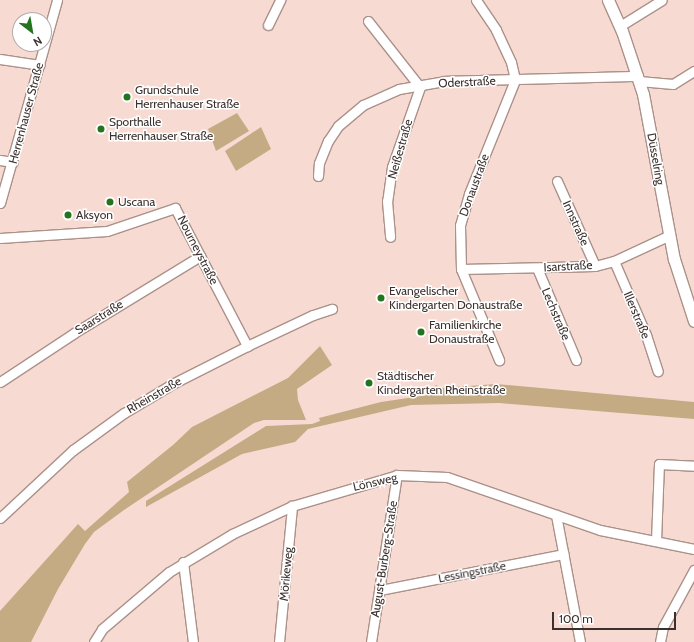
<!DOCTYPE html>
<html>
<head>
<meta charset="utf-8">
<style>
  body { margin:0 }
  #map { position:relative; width:694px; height:642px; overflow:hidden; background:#f7dbd2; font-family:Cabin,sans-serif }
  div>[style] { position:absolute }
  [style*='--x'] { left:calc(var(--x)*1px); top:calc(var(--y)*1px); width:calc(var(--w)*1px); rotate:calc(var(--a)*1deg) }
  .green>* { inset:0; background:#c4ab84 }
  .roads { filter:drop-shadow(1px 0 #ab9189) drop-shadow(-1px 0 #ab9189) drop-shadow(0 1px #ab9189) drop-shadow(0 -1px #ab9189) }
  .minor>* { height:9px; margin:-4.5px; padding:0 4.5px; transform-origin:4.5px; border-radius:4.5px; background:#fff }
  .tertiary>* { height:11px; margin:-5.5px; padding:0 5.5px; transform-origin:5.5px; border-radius:5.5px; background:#fff }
  .dots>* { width:11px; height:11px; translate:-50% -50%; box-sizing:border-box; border:2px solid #fff; border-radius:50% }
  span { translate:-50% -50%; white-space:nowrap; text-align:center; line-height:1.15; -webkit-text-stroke:3px #fff; paint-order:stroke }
  .street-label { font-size:12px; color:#3b302d }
  .poi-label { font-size:12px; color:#3b302d }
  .left { translate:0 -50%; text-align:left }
  .north { position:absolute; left:12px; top:12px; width:40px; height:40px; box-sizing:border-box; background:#fff; border:1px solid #b1acab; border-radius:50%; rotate:149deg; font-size:11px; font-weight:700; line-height:16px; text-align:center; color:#3b302d }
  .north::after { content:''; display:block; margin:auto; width:14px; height:18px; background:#23741d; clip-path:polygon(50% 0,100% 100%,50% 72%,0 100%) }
  .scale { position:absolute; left:552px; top:612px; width:124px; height:18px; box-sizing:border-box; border:2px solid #3b302d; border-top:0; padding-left:5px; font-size:12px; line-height:14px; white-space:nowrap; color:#3b302d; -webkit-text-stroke:3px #fff; paint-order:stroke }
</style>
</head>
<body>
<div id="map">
  <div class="green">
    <div style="clip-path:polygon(237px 113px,249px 131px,216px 151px,208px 129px)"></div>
    <div style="clip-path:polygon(261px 127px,271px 149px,236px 171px,225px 151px)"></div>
    <div style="clip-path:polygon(320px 346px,332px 365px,297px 389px,298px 400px,306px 420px,264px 420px,254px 423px,124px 510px,94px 532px,85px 544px,58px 589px,31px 642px,0 642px,0 611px,78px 524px,85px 531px,129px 492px,127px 482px,173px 445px,192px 427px,288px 378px)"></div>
    <div style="clip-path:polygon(496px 384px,694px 402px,694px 419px,499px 403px,411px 405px,308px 429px,295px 442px,242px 454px,146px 507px,146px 501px,266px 426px,312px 424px,320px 421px,319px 418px,381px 402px,428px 395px,436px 385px,441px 388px)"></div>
  </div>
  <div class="roads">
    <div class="minor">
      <div style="--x:476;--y:0;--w:36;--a:56"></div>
      <div style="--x:496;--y:30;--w:35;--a:65"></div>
      <div style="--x:511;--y:62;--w:18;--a:77"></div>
      <div style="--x:515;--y:80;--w:123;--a:112"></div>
      <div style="--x:469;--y:194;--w:32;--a:106"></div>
      <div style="--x:460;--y:225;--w:44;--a:88.7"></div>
      <div style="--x:461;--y:269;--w:99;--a:67.3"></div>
      <div style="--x:368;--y:21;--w:84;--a:51.8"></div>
      <div style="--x:420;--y:87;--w:85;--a:109.3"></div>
      <div style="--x:392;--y:167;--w:34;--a:98"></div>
      <div style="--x:387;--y:201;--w:36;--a:85"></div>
      <div style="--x:268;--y:25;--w:28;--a:-64"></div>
      <div style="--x:620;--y:26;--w:49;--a:-31.8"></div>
      <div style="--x:0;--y:59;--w:40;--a:8.5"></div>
      <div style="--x:639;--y:81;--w:34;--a:5"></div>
      <div style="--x:673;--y:84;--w:25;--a:-32"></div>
      <div style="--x:0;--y:160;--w:13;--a:9"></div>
      <div style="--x:318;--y:176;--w:13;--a:-86"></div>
      <div style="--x:319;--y:163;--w:24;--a:-68"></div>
      <div style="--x:328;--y:141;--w:18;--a:-56"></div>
      <div style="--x:338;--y:126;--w:33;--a:-40"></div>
      <div style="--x:363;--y:105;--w:39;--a:-24"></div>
      <div style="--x:399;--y:89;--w:47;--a:-9.9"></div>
      <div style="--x:445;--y:81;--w:193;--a:-1.5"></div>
      <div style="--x:557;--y:181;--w:93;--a:65.9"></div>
      <div style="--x:0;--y:203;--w:211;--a:-74.3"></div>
      <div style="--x:0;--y:238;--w:107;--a:-3.7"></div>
      <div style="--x:107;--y:231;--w:72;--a:-18.7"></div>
      <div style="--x:175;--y:208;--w:156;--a:62.4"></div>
      <div style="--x:614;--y:261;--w:81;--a:66.6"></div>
      <div style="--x:646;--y:335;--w:38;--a:72"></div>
      <div style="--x:537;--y:268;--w:100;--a:67"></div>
      <div style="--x:461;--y:269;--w:134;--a:-1.3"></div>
      <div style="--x:595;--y:266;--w:20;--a:-15"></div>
      <div style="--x:614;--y:261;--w:62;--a:-24.9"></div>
      <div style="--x:0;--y:382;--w:89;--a:-33.5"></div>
      <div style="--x:74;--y:333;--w:148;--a:-31.4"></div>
      <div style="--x:556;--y:515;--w:129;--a:79.3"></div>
      <div style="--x:0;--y:518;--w:100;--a:-43"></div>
      <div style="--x:73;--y:450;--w:63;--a:-36"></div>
      <div style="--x:124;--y:413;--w:58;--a:-31"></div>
      <div style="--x:174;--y:383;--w:82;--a:-26.9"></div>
      <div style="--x:247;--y:346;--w:73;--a:-25.2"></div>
      <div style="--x:313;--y:315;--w:20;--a:-18"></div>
      <div style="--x:656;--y:541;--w:77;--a:-87.8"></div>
      <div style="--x:659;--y:464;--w:35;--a:3"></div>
      <div style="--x:183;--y:562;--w:81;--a:82.9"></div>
      <div style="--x:380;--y:590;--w:187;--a:-11.1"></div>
      <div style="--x:94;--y:642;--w:15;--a:-58"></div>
      <div style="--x:102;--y:629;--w:88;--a:-40.4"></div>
      <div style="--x:169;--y:572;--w:74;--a:-31.1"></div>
      <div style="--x:232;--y:534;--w:66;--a:-25"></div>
      <div style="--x:292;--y:506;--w:109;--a:-16.4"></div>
      <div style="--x:397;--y:475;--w:50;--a:2.3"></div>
      <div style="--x:447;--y:477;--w:162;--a:19.1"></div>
      <div style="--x:600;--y:530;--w:96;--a:11.4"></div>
      <div style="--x:279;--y:642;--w:137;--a:-84.5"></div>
      <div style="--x:371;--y:642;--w:169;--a:-81.2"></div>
      <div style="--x:660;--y:642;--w:15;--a:-79"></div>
      <div style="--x:663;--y:627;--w:65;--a:-61.5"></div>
    </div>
    <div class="tertiary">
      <div style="--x:608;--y:0;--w:34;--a:66"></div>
      <div style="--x:622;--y:31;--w:66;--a:71.6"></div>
      <div style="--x:643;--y:94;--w:168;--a:79.4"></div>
      <div style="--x:674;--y:259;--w:65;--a:72.1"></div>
    </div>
  </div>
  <div class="dots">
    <div style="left:127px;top:97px;background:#23741d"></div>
    <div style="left:101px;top:129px;background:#23741d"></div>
    <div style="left:110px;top:202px;background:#23741d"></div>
    <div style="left:68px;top:215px;background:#23741d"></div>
    <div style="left:381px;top:298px;background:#23741d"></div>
    <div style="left:421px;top:332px;background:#23741d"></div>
    <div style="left:369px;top:383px;background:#23741d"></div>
  </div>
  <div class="street-label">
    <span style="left:467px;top:82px;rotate:-3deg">Oderstraße</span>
    <span style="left:26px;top:113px;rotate:-75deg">Herrenhauser Straße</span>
    <span style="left:400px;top:149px;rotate:-74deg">Neißestraße</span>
    <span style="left:656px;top:159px;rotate:80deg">Düsselring</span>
    <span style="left:474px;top:185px;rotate:-70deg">Donaustraße</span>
    <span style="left:576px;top:223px;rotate:66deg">Innstraße</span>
    <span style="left:198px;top:250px;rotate:63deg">Nourneystraße</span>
    <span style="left:568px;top:266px;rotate:-3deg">Isarstraße</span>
    <span style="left:556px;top:314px;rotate:67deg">Lechstraße</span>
    <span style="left:637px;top:315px;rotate:67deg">Illerstraße</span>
    <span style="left:99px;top:317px;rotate:-32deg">Saarstraße</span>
    <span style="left:154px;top:395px;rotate:-30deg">Rheinstraße</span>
    <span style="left:375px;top:482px;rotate:-13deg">Lönsweg</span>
    <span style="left:384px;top:559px;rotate:-81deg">August-Burberg-Straße</span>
    <span style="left:472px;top:572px;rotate:-11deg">Lessingstraße</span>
    <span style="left:286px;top:574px;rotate:-85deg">Mörikeweg</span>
  </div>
  <div class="poi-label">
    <span class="left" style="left:135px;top:97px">Grundschule<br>Herrenhauser Straße</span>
    <span class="left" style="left:109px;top:129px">Sporthalle<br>Herrenhauser Straße</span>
    <span class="left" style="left:118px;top:202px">Uscana</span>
    <span class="left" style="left:76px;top:215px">Aksyon</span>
    <span class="left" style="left:389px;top:298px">Evangelischer<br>Kindergarten Donaustraße</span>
    <span class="left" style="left:429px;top:332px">Familienkirche<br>Donaustraße</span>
    <span class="left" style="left:377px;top:383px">Städtischer<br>Kindergarten Rheinstraße</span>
  </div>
  <div class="north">N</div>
  <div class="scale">100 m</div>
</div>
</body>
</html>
